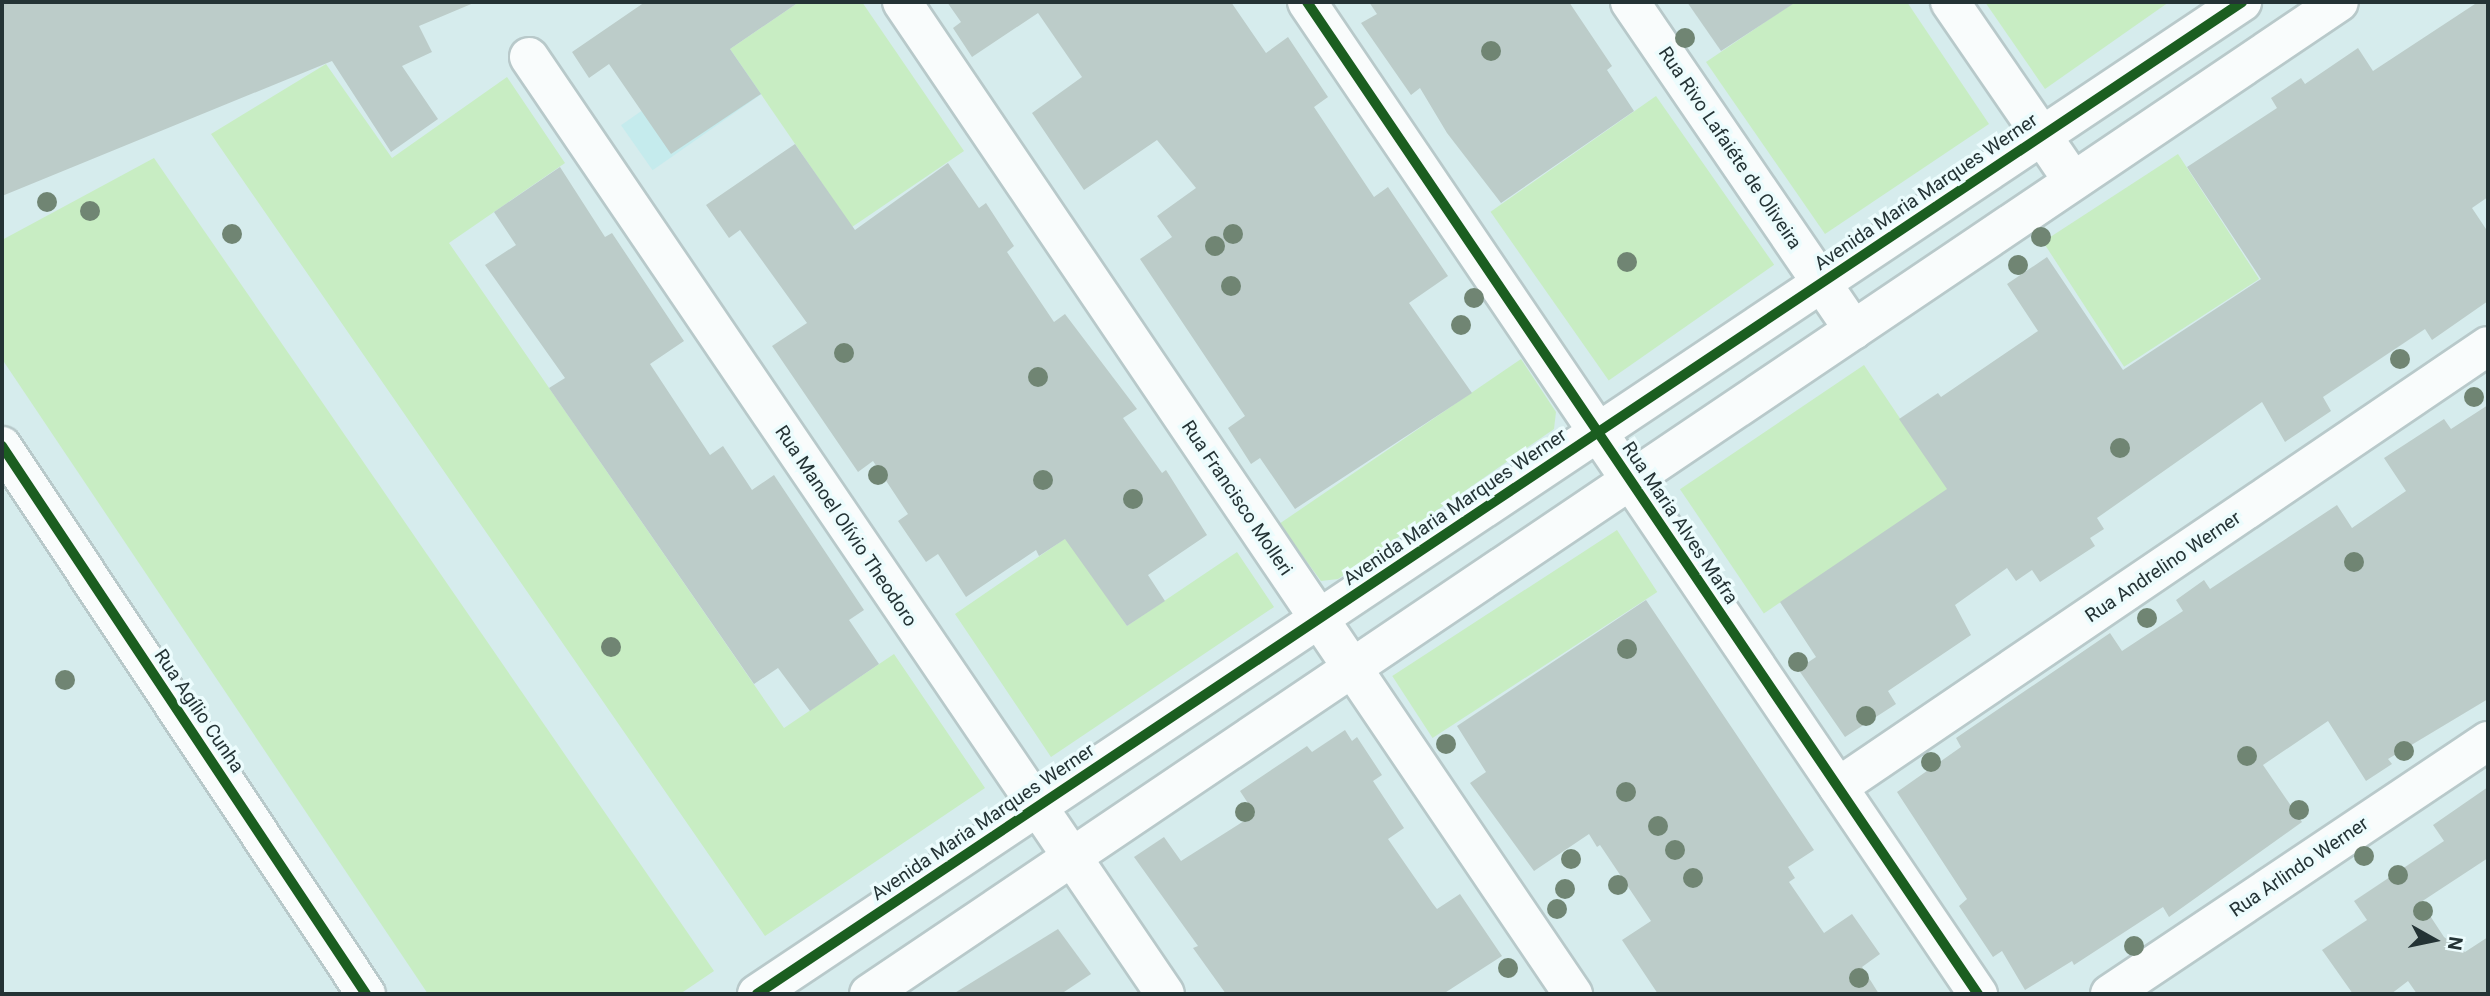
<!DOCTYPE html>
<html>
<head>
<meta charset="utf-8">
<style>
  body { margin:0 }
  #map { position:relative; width:2490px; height:996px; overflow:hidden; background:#d6eced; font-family:Roboto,sans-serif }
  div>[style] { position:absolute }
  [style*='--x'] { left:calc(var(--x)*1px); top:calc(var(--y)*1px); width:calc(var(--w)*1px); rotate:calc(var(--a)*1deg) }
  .built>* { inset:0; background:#c5ebed; transform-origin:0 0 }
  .green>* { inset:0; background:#c8edc3; transform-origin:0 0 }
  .building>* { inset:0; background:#bcccc9 }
  .roads { filter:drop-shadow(2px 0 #b8c9ca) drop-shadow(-2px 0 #b8c9ca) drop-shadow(0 2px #b8c9ca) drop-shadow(0 -2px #b8c9ca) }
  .street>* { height:38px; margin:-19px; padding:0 19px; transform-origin:19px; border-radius:19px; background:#f9fcfc }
  .secondary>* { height:38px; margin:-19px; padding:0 19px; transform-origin:19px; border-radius:19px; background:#f9fcfc }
  .cycleway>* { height:10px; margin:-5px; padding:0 5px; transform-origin:5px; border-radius:5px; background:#1b5e20 }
  .trees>* { width:20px; height:20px; margin:-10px; border-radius:50%; background:#708573 }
  span { translate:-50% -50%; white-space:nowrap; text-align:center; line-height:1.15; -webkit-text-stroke:7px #ecfcfd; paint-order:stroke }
  .street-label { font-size:19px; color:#243335 }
  .frame { position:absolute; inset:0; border:4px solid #243335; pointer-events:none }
  .north { position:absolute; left:2399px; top:905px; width:70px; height:70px; -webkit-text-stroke:5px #ecfcfd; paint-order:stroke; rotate:99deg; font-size:19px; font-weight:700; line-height:28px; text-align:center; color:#243335 }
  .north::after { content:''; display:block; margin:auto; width:24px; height:32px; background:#243335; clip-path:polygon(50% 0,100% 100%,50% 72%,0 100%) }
</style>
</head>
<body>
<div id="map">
  <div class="built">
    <div style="left:730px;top:49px;width:55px;height:133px;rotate:55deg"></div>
  </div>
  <div class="green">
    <div style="clip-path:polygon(799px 2px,862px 2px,964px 151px,852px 227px,730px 49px)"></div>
    <div style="clip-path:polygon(1795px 2px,1907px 2px,1989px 124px,1825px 234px,1706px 62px)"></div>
    <div style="clip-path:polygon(1985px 2px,2169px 2px,2045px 89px)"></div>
    <div style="clip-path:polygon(326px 64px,392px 158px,507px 77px,565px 163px,449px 243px,784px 728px,894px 654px,985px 788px,765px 936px,211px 134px)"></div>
    <div style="left:1656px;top:96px;width:206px;height:202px;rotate:55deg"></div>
    <div style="left:2178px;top:154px;width:149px;height:161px;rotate:57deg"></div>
    <div style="clip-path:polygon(154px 158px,714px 971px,680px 994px,428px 994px,2px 359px,2px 240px)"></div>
    <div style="clip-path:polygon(1521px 359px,1556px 412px,1554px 429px,1338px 579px,1321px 581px,1279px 524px)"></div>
    <div style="left:1864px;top:365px;width:150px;height:222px;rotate:56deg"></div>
    <div style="left:1617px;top:530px;width:74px;height:268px;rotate:57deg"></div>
    <div style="clip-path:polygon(1066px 538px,1127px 626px,1237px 552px,1274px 607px,1051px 757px,955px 614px)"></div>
  </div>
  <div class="building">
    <div style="clip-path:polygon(2px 2px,476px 2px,419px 26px,432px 52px,402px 66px,438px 119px,391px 152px,332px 61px,2px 196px)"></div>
    <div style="clip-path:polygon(645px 2px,799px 2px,730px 49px,761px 94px,671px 154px,609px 64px,589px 78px,572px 52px)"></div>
    <div style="clip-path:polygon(947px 2px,1231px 2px,1266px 53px,1288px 37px,1328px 97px,1314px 107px,1374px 197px,1388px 187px,1448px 276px,1409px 303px,1472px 393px,1295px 509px,1260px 458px,1251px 464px,1228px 428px,1245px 416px,1140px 259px,1172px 237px,1157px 216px,1196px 188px,1157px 140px,1084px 190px,1032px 113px,1082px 77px,1038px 13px,972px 57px,953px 28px,961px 22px)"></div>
    <div style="clip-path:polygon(1369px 2px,1569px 2px,1612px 66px,1607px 70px,1634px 111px,1501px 203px,1447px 133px,1420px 88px,1411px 95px,1361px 23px,1377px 14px)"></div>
    <div style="clip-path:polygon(1687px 2px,1796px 2px,1721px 51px)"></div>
    <div style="clip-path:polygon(2478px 2px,2488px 2px,2488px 197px,2472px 208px,2488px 232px,2488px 301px,2432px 340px,2425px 329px,2323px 397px,2331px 411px,2285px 442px,2262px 402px,2097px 518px,2104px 529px,2090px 538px,2095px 546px,2040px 582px,2032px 570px,2016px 581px,2007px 568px,1955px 605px,1971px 635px,1888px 691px,1896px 704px,1845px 737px,1798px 669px,1816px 657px,1780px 602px,1947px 489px,1899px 419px,1938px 393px,1941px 397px,2038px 331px,2007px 284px,2047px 257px,2123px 370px,2261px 279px,2187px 167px,2277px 108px,2271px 98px,2301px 78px,2305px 84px,2358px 48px,2373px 71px)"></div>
    <div style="clip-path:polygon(795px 144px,855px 230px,948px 163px,979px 208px,986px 203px,1014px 246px,1007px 252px,1054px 322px,1065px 314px,1137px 409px,1123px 418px,1162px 473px,1166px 470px,1207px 535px,1148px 575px,1165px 601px,1127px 626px,1065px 539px,1039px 556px,1036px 550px,966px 597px,938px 554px,926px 562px,898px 521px,908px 514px,873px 461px,858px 472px,772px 346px,807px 323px,740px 230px,729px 238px,706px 205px)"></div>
    <div style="clip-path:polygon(560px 167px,605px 237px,612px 233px,684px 341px,650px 364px,710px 455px,723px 446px,752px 490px,774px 475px,864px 610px,849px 620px,879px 664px,810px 711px,778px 668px,754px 684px,549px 388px,565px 378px,485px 265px,516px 245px,494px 212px)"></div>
    <div style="clip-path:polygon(2488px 405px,2488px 699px,2388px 759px,2392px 764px,2366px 781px,2328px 721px,2263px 765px,2302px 822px,2169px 917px,2163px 907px,2074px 965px,2072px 961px,2025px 990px,2002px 951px,1993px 957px,1959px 906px,1967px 899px,1897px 792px,1961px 747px,1956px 738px,2110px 633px,2122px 651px,2183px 611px,2176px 600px,2204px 580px,2210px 589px,2337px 505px,2352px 528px,2406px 491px,2384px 458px,2444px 419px,2451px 429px)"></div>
    <div style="clip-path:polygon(1646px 600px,1814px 850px,1788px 867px,1795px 878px,1789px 882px,1824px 933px,1852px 914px,1880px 954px,1862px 967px,1879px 994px,1658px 994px,1622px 940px,1651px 921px,1600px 845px,1597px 847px,1589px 834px,1534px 871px,1470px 783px,1486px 772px,1457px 726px)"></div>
    <div style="clip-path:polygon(1345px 730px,1352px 741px,1357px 737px,1382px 775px,1373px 781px,1404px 828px,1388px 839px,1433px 904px,1437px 909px,1460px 894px,1502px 956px,1443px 994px,1226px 994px,1193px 948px,1198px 946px,1134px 857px,1164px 837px,1181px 861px,1255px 814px,1240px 791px,1307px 746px,1312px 752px)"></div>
    <div style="clip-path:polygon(2488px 787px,2488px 858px,2421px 902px,2444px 937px,2465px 952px,2488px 937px,2488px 994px,2417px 994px,2408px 981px,2391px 994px,2353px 994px,2322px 950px,2367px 920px,2354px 901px,2444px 841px,2433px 825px)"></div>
    <div style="clip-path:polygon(1058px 929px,1091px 974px,1061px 994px,953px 994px)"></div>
  </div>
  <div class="roads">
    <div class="street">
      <div style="--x:902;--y:2;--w:1198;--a:55.93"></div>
      <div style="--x:1307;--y:2;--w:1198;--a:55.93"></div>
      <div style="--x:1630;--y:2;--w:397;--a:55.7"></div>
      <div style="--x:1950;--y:2;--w:217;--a:55.5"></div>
      <div style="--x:529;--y:57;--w:1132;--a:55.83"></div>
      <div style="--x:1838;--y:787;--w:785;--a:-34.16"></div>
      <div style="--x:757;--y:994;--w:1786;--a:-33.74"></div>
      <div style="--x:869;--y:994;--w:1773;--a:-34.01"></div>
      <div style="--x:2110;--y:994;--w:455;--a:-33.8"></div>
    </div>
    <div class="secondary">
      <div style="--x:2;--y:446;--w:658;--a:56.41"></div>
    </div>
  </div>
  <div class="cycleway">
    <div style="--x:1307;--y:2;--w:1198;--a:55.93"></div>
    <div style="--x:2;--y:446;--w:658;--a:56.41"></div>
    <div style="--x:757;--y:994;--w:1786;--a:-33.74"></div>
  </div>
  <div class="trees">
    <div style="left:1685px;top:38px"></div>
    <div style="left:1491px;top:51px"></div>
    <div style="left:47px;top:202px"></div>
    <div style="left:90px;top:211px"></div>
    <div style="left:232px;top:234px"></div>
    <div style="left:1233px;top:234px"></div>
    <div style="left:2041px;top:237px"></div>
    <div style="left:1215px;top:246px"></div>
    <div style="left:1627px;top:262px"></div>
    <div style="left:2018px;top:265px"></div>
    <div style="left:1231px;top:286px"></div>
    <div style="left:1474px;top:298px"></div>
    <div style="left:1461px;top:325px"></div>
    <div style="left:844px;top:353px"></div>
    <div style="left:2400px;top:359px"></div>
    <div style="left:1038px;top:377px"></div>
    <div style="left:2474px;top:397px"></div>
    <div style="left:2120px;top:448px"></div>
    <div style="left:878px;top:475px"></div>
    <div style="left:1043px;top:480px"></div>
    <div style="left:1133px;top:499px"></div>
    <div style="left:2354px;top:562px"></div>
    <div style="left:2147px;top:618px"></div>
    <div style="left:611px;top:647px"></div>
    <div style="left:1627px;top:649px"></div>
    <div style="left:1798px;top:662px"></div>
    <div style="left:65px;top:680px"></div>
    <div style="left:1866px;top:716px"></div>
    <div style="left:1446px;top:744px"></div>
    <div style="left:2404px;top:751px"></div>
    <div style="left:2247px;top:756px"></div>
    <div style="left:1931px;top:762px"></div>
    <div style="left:1626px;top:792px"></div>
    <div style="left:2299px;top:810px"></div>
    <div style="left:1245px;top:812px"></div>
    <div style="left:1658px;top:826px"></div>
    <div style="left:1675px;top:850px"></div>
    <div style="left:2364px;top:856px"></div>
    <div style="left:1571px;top:859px"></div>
    <div style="left:2398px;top:875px"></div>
    <div style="left:1693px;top:878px"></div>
    <div style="left:1618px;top:885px"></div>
    <div style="left:1565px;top:889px"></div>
    <div style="left:1557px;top:909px"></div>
    <div style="left:2423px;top:911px"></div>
    <div style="left:2134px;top:946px"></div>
    <div style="left:1508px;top:968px"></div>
    <div style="left:1859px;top:978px"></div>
  </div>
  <div class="street-label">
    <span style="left:1730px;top:148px;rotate:56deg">Rua Rivo Lafaiéte de Oliveira</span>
    <span style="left:1926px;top:192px;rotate:-34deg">Avenida Maria Marques Werner</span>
    <span style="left:1237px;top:498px;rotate:56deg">Rua Francisco Molleri</span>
    <span style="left:1455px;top:507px;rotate:-34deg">Avenida Maria Marques Werner</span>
    <span style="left:1680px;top:523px;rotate:56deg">Rua Maria Alves Mafra</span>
    <span style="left:846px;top:526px;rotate:56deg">Rua Manoel Olívio Theodoro</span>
    <span style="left:2163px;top:567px;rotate:-34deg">Rua Andrelino Werner</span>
    <span style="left:199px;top:711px;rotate:56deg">Rua Agílio Cunha</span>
    <span style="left:983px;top:822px;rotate:-34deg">Avenida Maria Marques Werner</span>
    <span style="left:2299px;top:867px;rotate:-34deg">Rua Arlindo Werner</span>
  </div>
  <div class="frame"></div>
  <div class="north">N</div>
</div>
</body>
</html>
